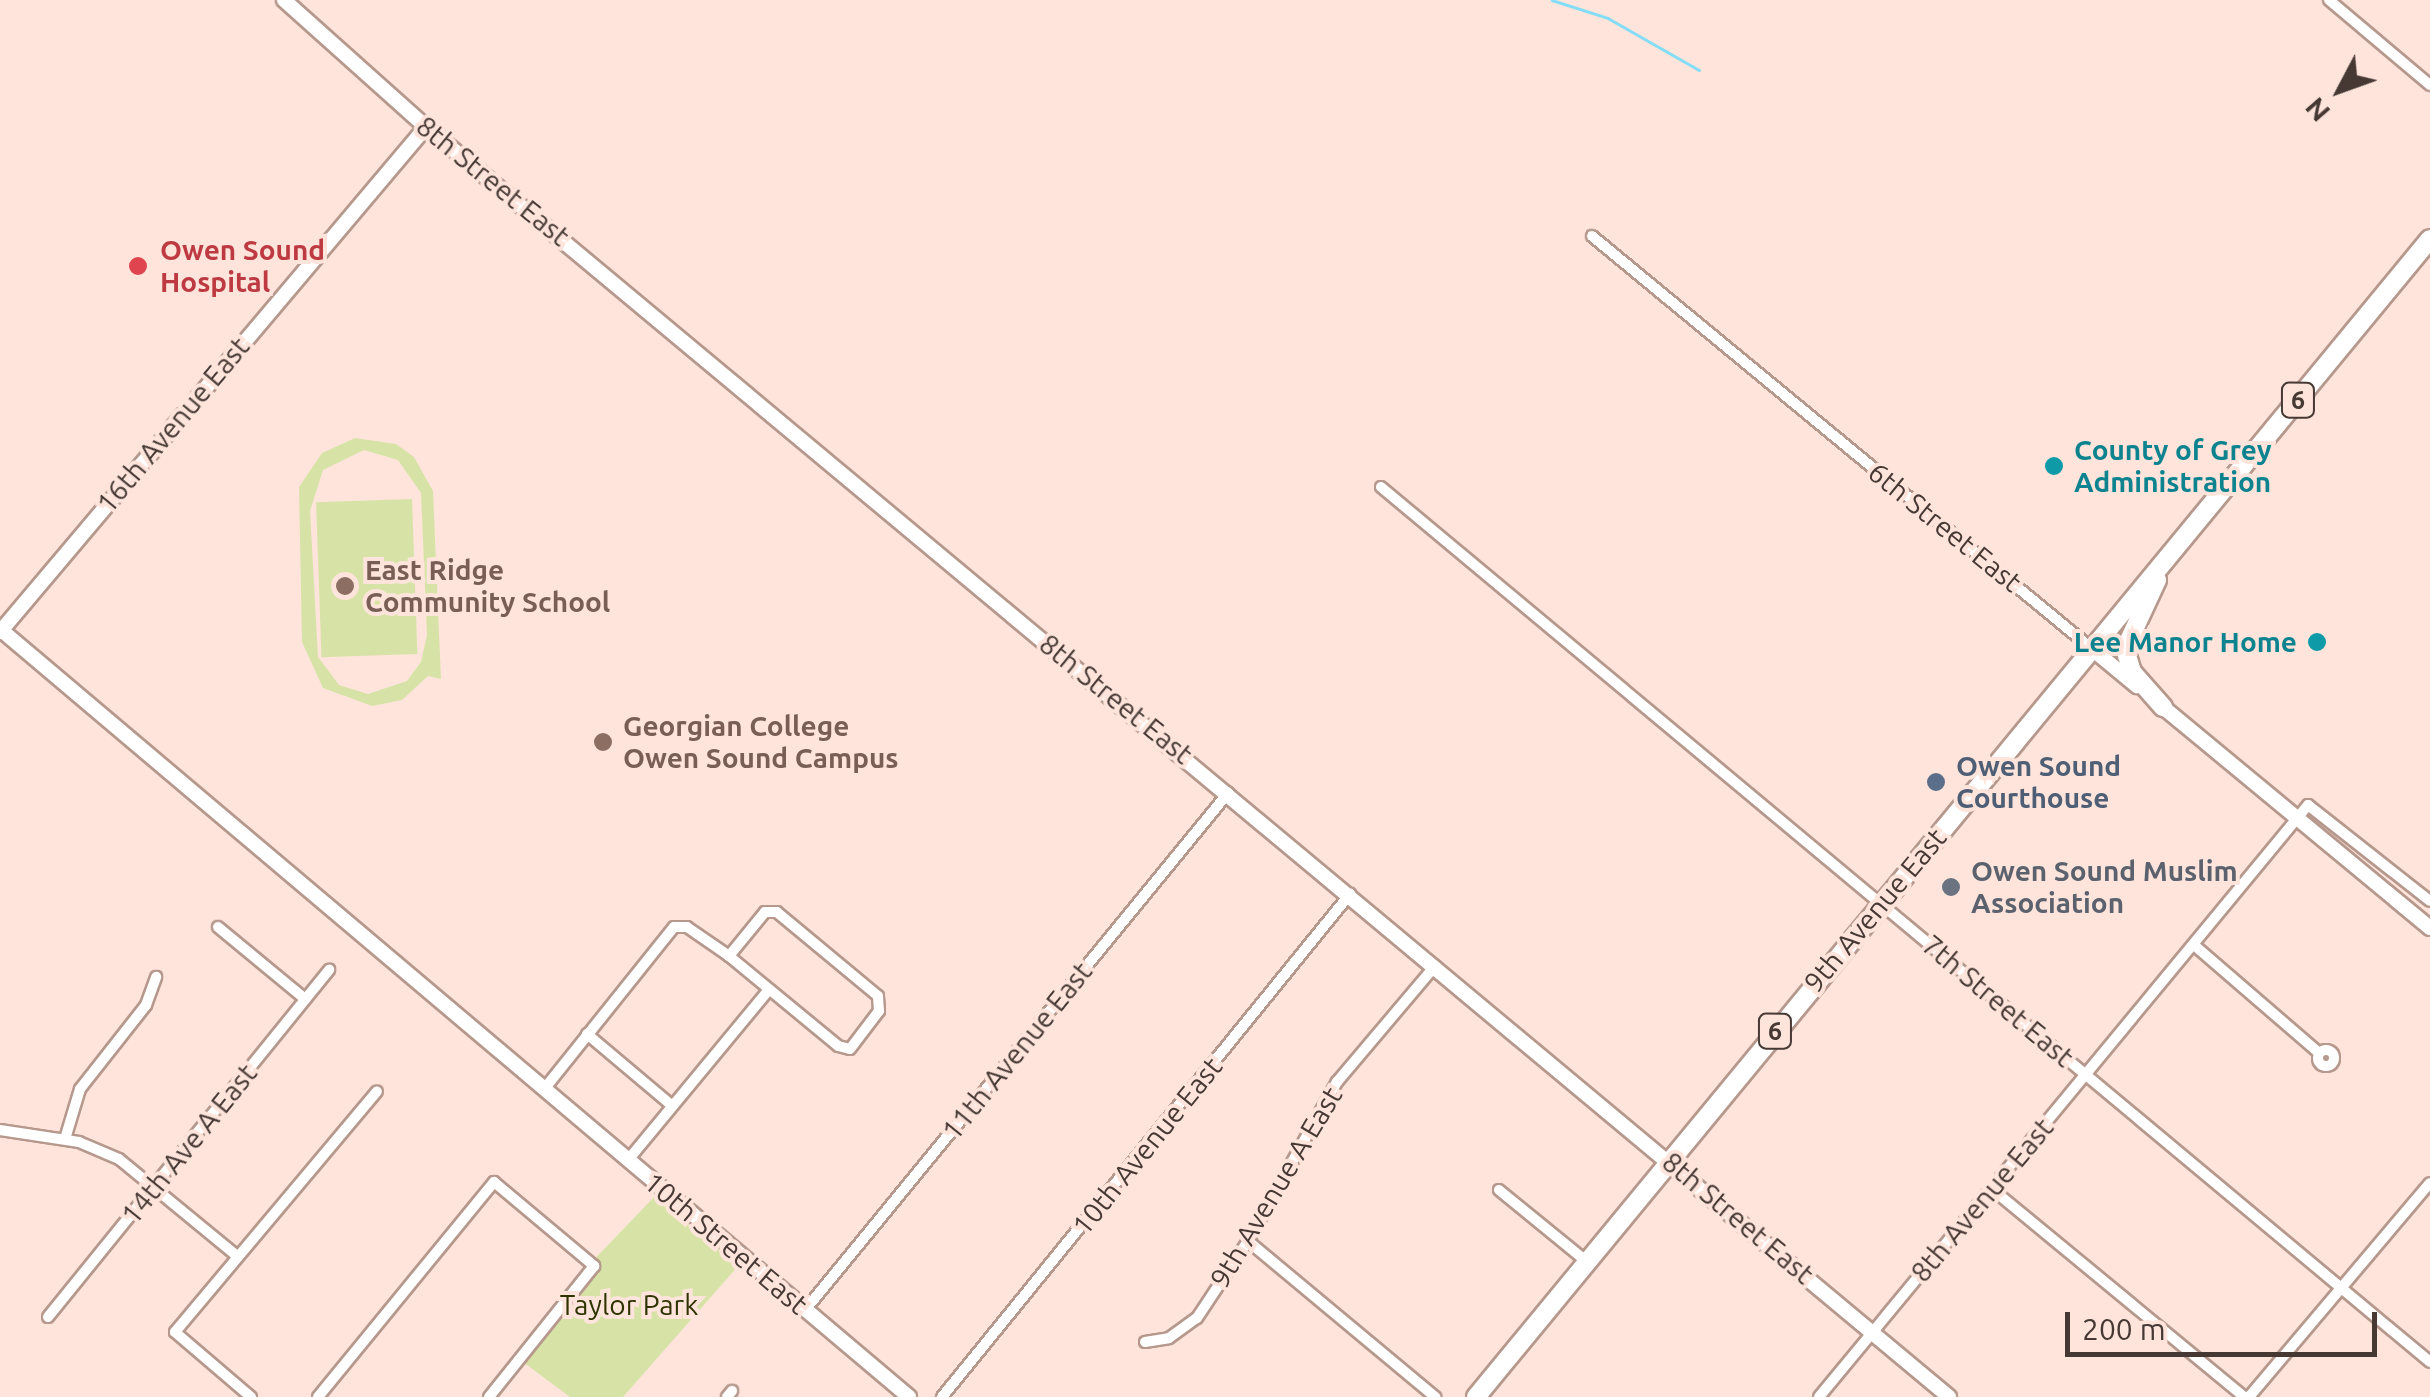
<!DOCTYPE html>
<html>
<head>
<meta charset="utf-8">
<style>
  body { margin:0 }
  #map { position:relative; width:2430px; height:1397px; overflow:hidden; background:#fee4db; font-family:Ubuntu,sans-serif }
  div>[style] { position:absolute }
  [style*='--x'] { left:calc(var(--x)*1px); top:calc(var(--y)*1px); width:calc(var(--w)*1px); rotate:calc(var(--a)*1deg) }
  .green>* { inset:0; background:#d7e3a6; transform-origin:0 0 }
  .stream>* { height:2.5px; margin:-1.25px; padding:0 1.25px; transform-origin:1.25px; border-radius:1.25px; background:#84ddf7 }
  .roads { filter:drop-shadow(2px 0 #b6988d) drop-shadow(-2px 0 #b6988d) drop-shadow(0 2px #b6988d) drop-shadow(0 -2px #b6988d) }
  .street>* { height:10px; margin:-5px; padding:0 5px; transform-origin:5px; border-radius:5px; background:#fff }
  .street>.ring { margin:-5px; padding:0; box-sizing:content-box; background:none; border:10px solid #fff; border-radius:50% }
  .secondary>* { height:14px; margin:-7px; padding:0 7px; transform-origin:7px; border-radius:7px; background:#fff }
  .highway>* { height:18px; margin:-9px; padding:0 9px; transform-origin:9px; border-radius:9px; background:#fff }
  .dots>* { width:28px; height:28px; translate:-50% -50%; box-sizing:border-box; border:5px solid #fee4db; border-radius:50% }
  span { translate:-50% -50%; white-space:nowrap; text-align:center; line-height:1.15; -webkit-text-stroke:8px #fee4db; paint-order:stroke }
  .shield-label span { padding:2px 8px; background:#fee4db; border:2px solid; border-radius:8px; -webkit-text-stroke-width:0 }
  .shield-label { font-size:25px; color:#463934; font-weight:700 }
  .street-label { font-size:28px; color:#463934 }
  .health-label { font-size:28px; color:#be3a42; font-weight:700 }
  .left { translate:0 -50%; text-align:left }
  .culture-label { font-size:28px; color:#0d838f; font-weight:700 }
  .right { translate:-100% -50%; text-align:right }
  .education-label { font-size:28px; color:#785e54; font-weight:700 }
  .service-label { font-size:28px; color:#4e5e75; font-weight:700 }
  .worship-label { font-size:28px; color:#5b616d; font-weight:700 }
  .park-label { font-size:28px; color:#2e3400 }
  .north { position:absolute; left:2290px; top:40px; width:100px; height:100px; -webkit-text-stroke:8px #fee4db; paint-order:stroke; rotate:229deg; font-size:28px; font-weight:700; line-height:40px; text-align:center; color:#463934 }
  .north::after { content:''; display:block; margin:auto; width:35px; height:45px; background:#463934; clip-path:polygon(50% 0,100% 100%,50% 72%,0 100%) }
  .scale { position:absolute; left:2065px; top:1312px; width:312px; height:45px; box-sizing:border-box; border:5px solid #463934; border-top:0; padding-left:12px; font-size:30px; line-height:35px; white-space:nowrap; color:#463934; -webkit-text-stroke:8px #fee4db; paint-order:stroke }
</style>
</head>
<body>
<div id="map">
  <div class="green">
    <div style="clip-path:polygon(evenodd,355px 438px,396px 444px,414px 457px,433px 491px,441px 679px,428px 676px,402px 700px,372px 706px,323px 688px,302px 642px,299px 487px,322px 453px,355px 438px,364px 450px,398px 460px,421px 493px,427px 635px,421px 662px,407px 681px,368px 694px,339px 685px,318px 657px,310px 511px,323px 470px,364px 450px)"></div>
    <div style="left:412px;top:499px;width:155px;height:96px;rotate:88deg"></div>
    <div style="clip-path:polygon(656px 1195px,739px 1265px,623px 1397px,570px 1397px,515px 1356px,586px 1268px)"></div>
  </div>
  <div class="stream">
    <div style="--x:1552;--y:0;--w:59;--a:17.8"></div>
    <div style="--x:1608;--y:18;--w:105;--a:29.7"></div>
  </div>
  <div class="roads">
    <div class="street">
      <div style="--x:2329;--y:0;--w:132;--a:40.1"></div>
      <div style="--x:1592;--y:236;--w:647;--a:39.54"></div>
      <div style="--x:1381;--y:487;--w:1366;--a:39.83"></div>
      <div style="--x:218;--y:927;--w:113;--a:39.6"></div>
      <div style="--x:2194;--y:945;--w:165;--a:40.8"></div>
      <div style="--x:587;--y:1034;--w:109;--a:40.1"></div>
      <div class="ring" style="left:2318px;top:1050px;width:6px;height:6px"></div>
      <div style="--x:545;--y:1088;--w:206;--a:-51.3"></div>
      <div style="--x:674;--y:927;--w:13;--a:0"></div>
      <div style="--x:687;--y:927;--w:51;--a:34.6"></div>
      <div style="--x:729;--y:956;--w:141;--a:39.5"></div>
      <div style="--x:838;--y:1046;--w:12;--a:14"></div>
      <div style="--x:850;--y:1049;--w:48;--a:-52.7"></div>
      <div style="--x:879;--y:1011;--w:15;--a:-94"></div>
      <div style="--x:878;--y:996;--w:131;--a:-140.3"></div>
      <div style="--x:777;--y:912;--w:12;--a:180"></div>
      <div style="--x:765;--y:912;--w:57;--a:129.3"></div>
      <div style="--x:0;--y:1130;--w:80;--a:8.6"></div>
      <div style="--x:79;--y:1142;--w:43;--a:23"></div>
      <div style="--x:119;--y:1159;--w:153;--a:39.4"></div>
      <div style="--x:65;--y:1139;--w:52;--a:-73.3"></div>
      <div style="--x:80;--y:1089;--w:107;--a:-51.8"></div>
      <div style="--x:146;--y:1005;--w:30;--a:-70"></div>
      <div style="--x:628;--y:1160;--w:219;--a:-50.4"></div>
      <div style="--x:1992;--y:1189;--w:327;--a:39.5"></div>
      <div style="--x:1499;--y:1190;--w:112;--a:39.2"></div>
      <div style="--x:1248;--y:1241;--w:244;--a:39.8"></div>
      <div style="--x:806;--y:1309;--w:667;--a:-50.72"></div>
      <div style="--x:48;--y:1317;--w:447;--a:-51"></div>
      <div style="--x:1145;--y:1342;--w:24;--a:-9"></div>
      <div style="--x:1169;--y:1338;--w:34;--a:-36"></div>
      <div style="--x:1197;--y:1318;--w:92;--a:-56.5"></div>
      <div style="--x:1248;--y:1241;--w:182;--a:-60.8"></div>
      <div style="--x:1337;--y:1082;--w:152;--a:-49.8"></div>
      <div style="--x:251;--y:1397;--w:100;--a:-139.5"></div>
      <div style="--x:175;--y:1332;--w:314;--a:-50"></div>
      <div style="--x:318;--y:1397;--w:278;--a:-50.7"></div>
      <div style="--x:494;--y:1182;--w:131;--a:40"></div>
      <div style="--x:594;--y:1266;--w:168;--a:128.7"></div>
      <div style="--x:727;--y:1397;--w:8;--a:-50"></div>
      <div style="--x:942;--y:1397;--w:648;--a:-50.95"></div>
      <div style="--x:1819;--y:1397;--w:768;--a:-50.44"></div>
      <div style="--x:2308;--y:805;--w:155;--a:38.2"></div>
      <div style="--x:2249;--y:1397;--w:280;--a:-49.8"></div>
    </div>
    <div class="secondary">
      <div style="--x:284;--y:0;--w:191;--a:41.8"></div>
      <div style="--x:426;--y:127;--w:1983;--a:39.82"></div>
      <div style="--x:0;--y:629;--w:1190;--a:40.19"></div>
      <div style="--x:0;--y:632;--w:661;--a:-49.85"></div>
      <div style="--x:2091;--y:648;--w:60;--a:39.6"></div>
      <div style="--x:2158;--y:703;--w:353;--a:39.6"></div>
    </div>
    <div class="highway">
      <div style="--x:2157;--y:580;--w:76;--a:114.9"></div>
      <div style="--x:2125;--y:649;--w:24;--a:73"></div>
      <div style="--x:2132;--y:672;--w:47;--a:48.5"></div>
      <div style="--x:1476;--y:1397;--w:1500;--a:-50.52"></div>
    </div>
  </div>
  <div class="dots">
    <div style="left:138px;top:266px;background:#e0444e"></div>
    <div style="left:2054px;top:466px;background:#0f9aa8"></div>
    <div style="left:345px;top:586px;background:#8d6e63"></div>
    <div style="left:2317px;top:642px;background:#0f9aa8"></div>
    <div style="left:603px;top:742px;background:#8d6e63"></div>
    <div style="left:1936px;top:782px;background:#5c6f8a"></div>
    <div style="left:1951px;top:887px;background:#6b7280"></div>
  </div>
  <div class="shield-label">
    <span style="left:2298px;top:400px">6</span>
    <span style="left:1775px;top:1031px">6</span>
  </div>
  <div class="street-label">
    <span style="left:493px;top:181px;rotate:39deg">8th Street East</span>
    <span style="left:173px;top:425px;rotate:-50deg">16th Avenue East</span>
    <span style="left:1945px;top:527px;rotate:39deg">6th Street East</span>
    <span style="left:1116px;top:699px;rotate:39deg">8th Street East</span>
    <span style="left:1875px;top:910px;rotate:-50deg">9th Avenue East</span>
    <span style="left:1998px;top:1001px;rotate:40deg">7th Street East</span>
    <span style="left:1017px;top:1051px;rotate:-51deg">11th Avenue East</span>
    <span style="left:189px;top:1144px;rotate:-51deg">14th Ave A East</span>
    <span style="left:1147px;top:1146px;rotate:-51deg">10th Avenue East</span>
    <span style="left:1276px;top:1187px;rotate:-59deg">9th Avenue A East</span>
    <span style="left:1982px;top:1200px;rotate:-50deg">8th Avenue East</span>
    <span style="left:1738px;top:1218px;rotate:40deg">8th Street East</span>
    <span style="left:726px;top:1243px;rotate:40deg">10th Street East</span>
  </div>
  <div class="health-label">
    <span class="left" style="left:160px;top:266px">Owen Sound<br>Hospital</span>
  </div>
  <div class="culture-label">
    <span class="left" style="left:2074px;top:466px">County of Grey<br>Administration</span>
    <span class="right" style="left:2297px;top:642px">Lee Manor Home</span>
  </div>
  <div class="education-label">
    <span class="left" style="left:365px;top:586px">East Ridge<br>Community School</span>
    <span class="left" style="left:623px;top:742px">Georgian College<br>Owen Sound Campus</span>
  </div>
  <div class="service-label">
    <span class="left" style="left:1956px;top:782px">Owen Sound<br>Courthouse</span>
  </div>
  <div class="worship-label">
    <span class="left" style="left:1971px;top:887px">Owen Sound Muslim<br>Association</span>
  </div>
  <div class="park-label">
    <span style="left:629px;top:1305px">Taylor Park</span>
  </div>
  <div class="north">N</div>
  <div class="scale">200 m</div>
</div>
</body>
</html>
